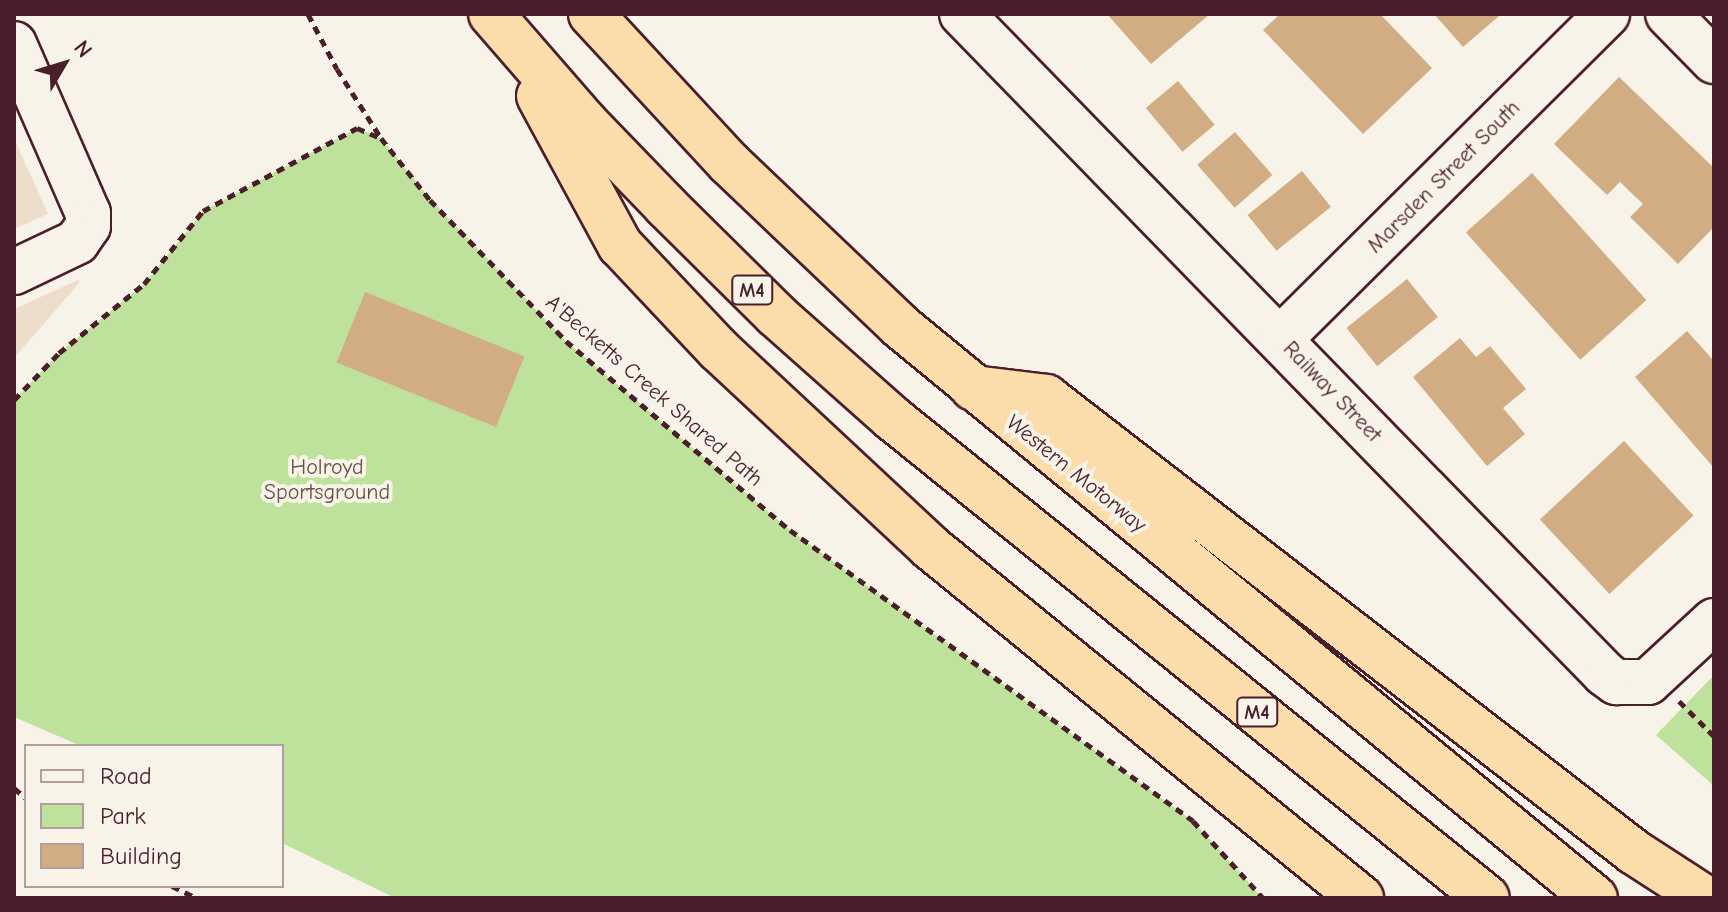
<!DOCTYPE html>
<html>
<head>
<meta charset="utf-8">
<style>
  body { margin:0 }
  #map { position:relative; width:1728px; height:912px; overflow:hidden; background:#f7f3e8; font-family:"Comic Neue",sans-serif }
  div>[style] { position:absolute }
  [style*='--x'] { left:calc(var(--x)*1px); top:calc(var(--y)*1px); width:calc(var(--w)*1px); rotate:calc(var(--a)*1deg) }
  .built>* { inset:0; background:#ecdeca }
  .green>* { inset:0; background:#bee29c }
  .building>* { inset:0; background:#d2ad84; transform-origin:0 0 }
  .path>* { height:5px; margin-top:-2.5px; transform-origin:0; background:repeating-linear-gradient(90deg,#4a1f2b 0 8px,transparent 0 14px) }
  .roads { filter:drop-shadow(2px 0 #4a1f2b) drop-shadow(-2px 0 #4a1f2b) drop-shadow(0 2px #4a1f2b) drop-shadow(0 -2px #4a1f2b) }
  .minor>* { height:44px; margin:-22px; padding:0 22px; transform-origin:22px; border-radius:22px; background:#f7f3e8 }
  .highway>* { height:44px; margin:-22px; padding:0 22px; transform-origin:22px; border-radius:22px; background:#faddab }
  span { translate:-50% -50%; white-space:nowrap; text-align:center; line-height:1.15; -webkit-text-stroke:8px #f7f3e8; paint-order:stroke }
  .shield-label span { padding:2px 6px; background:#f7f3e8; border:2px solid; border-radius:6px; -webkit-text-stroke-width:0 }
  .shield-label { font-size:20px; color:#4a1f2b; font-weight:700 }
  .street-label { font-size:22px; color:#4a1f2b }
  .park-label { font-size:22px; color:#675047 }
  .frame { position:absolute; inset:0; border:16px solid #4a1f2b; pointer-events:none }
  .legend { position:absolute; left:24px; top:744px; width:260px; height:144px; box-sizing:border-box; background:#f7f3e8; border:2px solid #b29e9c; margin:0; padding:10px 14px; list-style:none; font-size:24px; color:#4a1f2b }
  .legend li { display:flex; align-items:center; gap:16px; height:40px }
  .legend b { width:40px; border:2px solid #b29e9c }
  .north { position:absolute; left:24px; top:24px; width:80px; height:80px; -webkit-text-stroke:6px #f7f3e8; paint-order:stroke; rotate:52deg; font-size:22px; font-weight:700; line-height:32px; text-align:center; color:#4a1f2b }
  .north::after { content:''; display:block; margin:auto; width:28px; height:36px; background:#4a1f2b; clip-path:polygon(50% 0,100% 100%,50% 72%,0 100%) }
</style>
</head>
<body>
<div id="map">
  <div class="built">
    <div style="clip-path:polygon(14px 138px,48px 214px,14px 229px)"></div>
    <div style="clip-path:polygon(78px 280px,80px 282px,14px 358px,14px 309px)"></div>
  </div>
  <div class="green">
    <div style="clip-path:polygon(357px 128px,381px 138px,431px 200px,566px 341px,790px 530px,1193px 821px,1263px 898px,395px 898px,282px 843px,282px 746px,81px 746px,14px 717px,14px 400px,59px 353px,144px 284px,203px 211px)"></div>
    <div style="clip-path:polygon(1714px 675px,1714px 786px,1656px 735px)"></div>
  </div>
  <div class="building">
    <div style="clip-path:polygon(1107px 14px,1210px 14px,1151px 64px)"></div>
    <div style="clip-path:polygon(1280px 14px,1380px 14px,1432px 68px,1363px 134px,1263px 30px)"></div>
    <div style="clip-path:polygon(1434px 14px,1497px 14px,1499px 16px,1463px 47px)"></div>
    <div style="clip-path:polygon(1619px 77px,1714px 168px,1714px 227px,1678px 264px,1630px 217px,1643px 204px,1620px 182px,1607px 195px,1554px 144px)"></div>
    <div style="left:1178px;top:81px;width:57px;height:42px;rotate:50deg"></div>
    <div style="left:1235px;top:132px;width:57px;height:50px;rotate:49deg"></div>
    <div style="left:1302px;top:171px;width:46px;height:70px;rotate:51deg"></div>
    <div style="left:1532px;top:173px;width:171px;height:89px;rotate:48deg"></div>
    <div style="left:1407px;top:279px;width:49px;height:78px;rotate:51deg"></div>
    <div style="left:365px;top:292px;width:172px;height:76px;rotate:22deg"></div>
    <div style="clip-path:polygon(1687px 331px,1714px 361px,1714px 468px,1635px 377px)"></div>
    <div style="clip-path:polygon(1460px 338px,1476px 357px,1490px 346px,1526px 389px,1503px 408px,1525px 434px,1487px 466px,1413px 377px)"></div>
    <div style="left:1624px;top:441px;width:102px;height:115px;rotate:47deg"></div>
  </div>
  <div class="path">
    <div style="--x:308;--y:14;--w:62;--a:62.2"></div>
    <div style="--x:337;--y:69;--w:82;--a:57.5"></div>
    <div style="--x:381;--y:138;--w:79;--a:51.7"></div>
    <div style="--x:430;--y:200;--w:196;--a:46"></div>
    <div style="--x:566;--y:341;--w:293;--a:40.2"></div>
    <div style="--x:790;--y:530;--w:497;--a:35.8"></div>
    <div style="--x:1193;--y:821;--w:104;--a:47.7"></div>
    <div style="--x:14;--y:400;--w:65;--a:-46.2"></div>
    <div style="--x:59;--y:353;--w:109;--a:-39.1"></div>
    <div style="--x:144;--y:284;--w:94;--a:-51.1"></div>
    <div style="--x:203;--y:211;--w:175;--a:-28.3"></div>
    <div style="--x:357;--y:128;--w:25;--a:23"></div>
    <div style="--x:1679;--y:701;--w:49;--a:45"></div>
    <div style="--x:14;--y:788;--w:16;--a:40"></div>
    <div style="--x:172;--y:886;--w:28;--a:26"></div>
  </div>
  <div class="roads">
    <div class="minor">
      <div style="--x:962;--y:14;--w:921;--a:45.75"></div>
      <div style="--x:1605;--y:674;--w:14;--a:36"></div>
      <div style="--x:1616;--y:682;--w:32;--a:0"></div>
      <div style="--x:1648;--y:682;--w:90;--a:-42.7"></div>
      <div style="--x:1668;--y:14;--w:66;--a:45.6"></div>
      <div style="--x:14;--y:44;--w:184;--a:66.4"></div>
      <div style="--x:88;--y:213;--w:13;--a:90"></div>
      <div style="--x:88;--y:226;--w:19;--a:125"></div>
      <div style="--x:77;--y:242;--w:70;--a:154.5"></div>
      <div style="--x:1280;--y:339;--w:461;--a:-44.8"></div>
    </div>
    <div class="highway">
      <div style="--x:491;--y:14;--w:143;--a:49"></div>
      <div style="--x:585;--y:122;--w:117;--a:46"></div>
      <div style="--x:666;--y:206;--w:155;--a:44.7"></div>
      <div style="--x:776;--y:315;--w:155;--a:41.6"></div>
      <div style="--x:892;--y:418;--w:764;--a:38.89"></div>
      <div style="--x:591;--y:14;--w:203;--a:47.2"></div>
      <div style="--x:729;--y:163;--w:236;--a:43.6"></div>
      <div style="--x:900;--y:326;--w:900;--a:39.46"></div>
      <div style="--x:539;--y:96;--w:170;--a:61.5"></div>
      <div style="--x:620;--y:245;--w:144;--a:46.7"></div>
      <div style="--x:719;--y:350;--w:289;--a:43"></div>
      <div style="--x:930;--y:547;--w:556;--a:39.16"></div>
      <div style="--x:973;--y:388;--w:74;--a:7"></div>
      <div style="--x:1046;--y:397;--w:743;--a:37.73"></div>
      <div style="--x:1634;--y:852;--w:85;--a:32.9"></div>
    </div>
  </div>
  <div class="shield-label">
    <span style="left:752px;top:290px">M4</span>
    <span style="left:1257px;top:712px">M4</span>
  </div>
  <div class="street-label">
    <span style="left:1444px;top:177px;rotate:-45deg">Marsden Street South</span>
    <span style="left:654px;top:391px;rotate:41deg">A'Becketts Creek Shared Path</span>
    <span style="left:1332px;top:392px;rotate:46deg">Railway Street</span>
    <span style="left:1076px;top:474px;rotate:39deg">Western Motorway</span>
  </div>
  <div class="park-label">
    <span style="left:327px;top:480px">Holroyd<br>Sportsground</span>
  </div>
  <div class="frame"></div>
  <ul class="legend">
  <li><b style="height:10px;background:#f7f3e8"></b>Road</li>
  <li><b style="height:22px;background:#bee29c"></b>Park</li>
  <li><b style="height:22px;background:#d2ad84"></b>Building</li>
  </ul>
  <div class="north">N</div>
</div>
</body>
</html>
